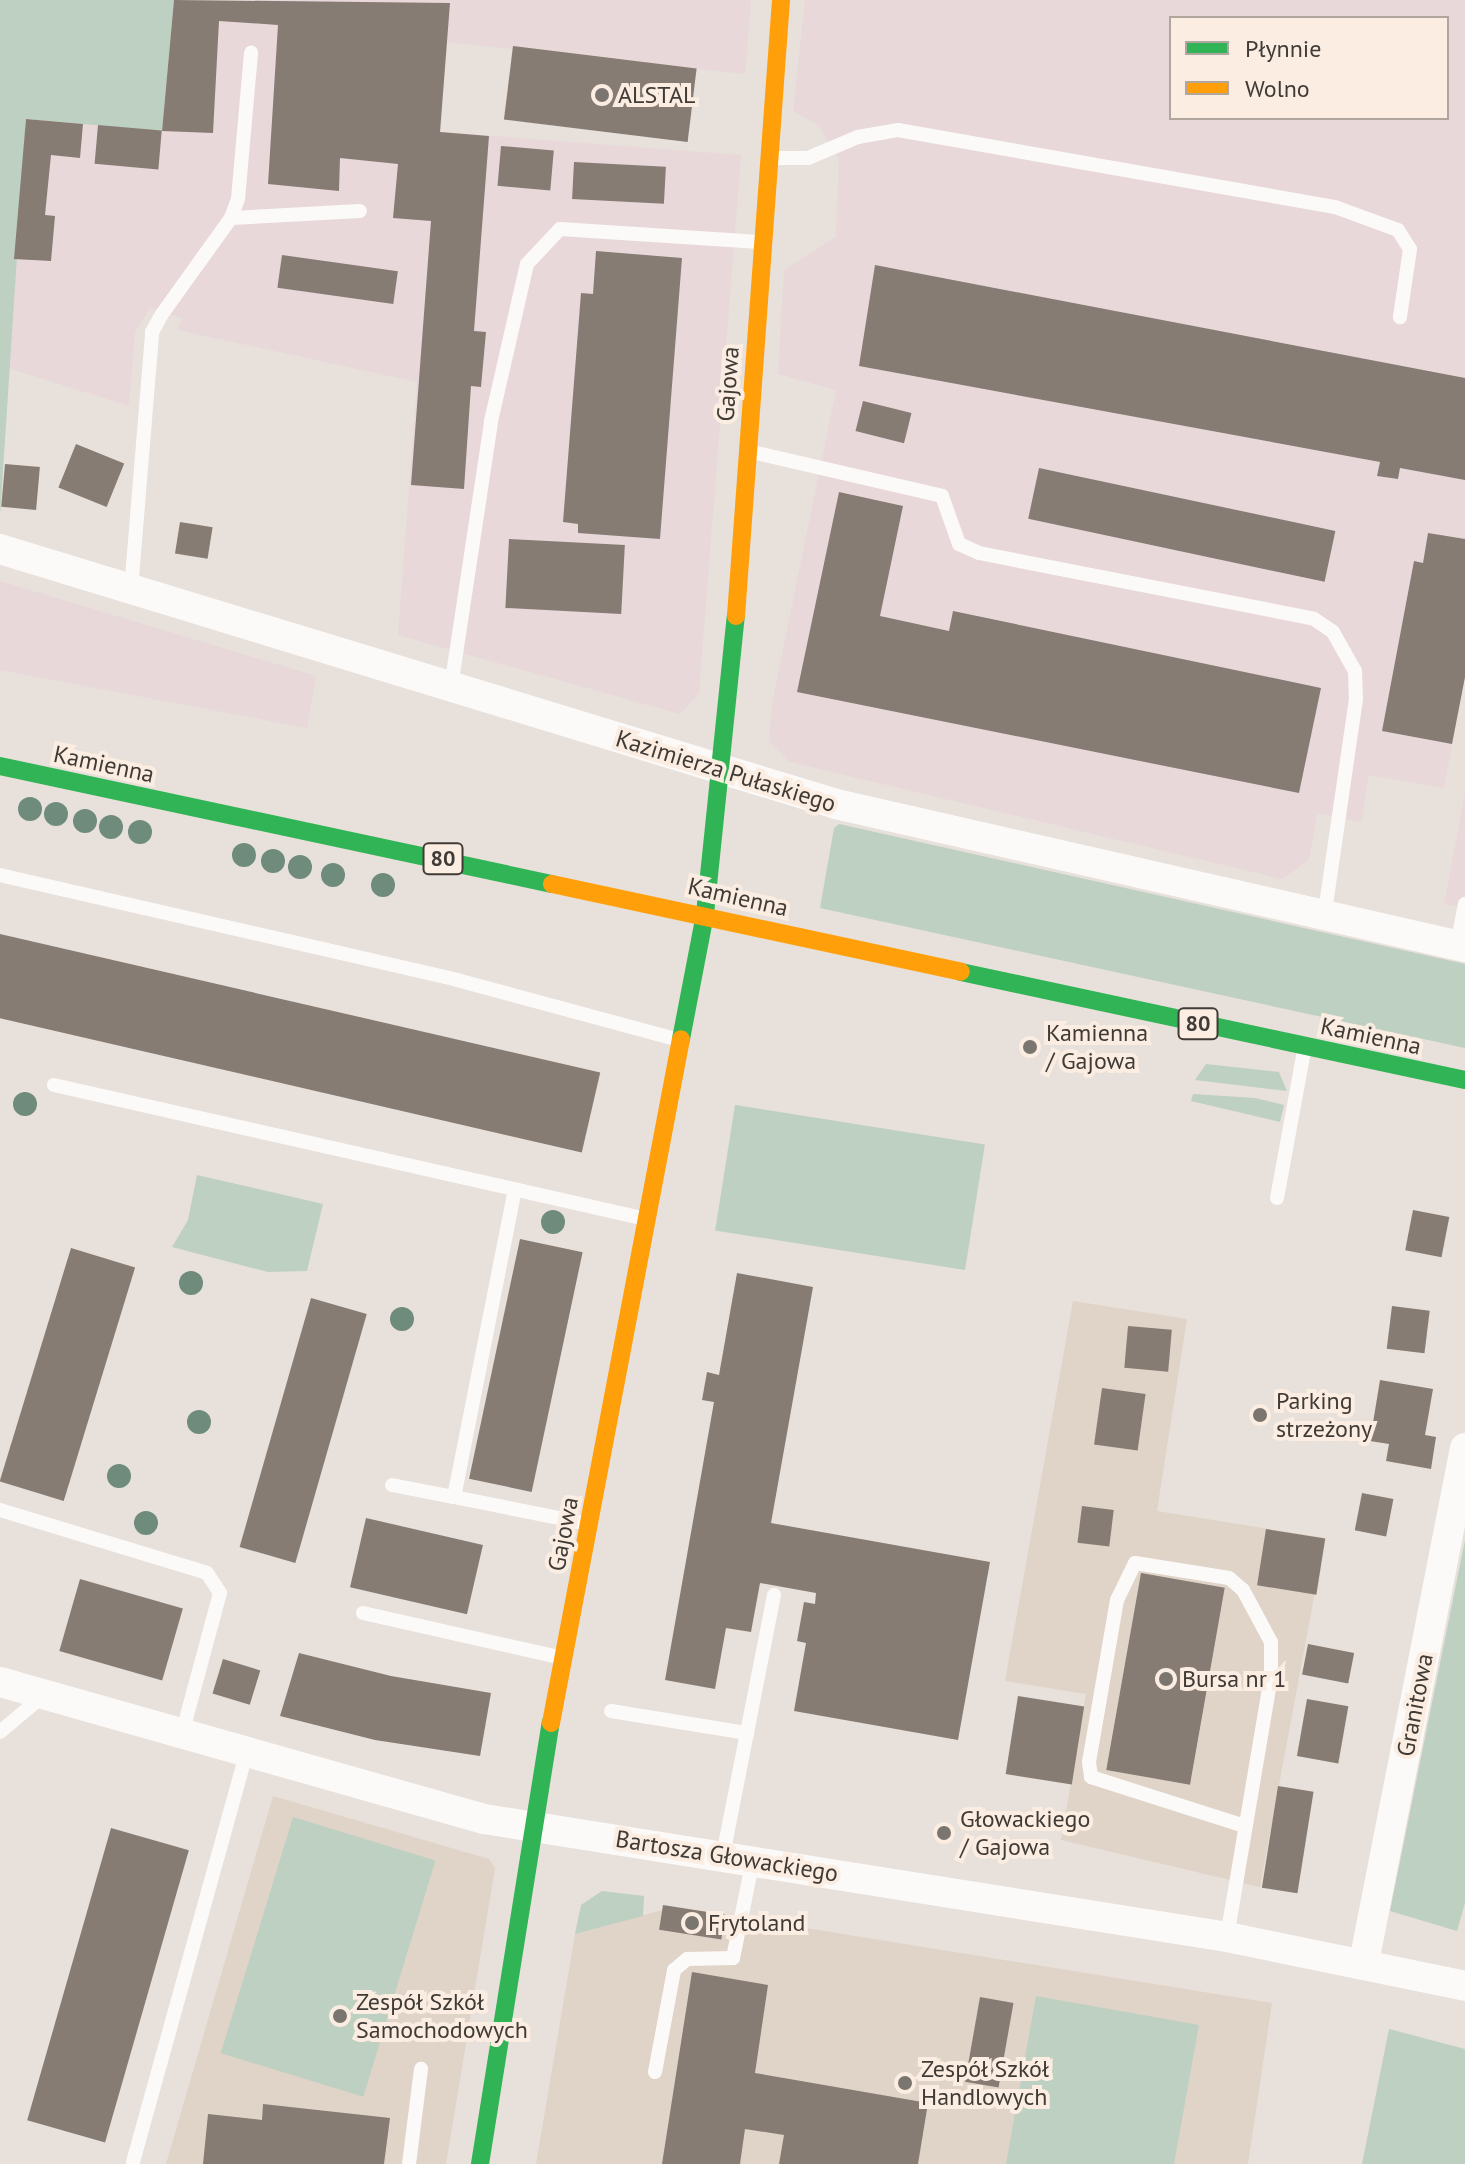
<!DOCTYPE html>
<html>
<head>
<meta charset="utf-8">
<style>
  body { margin:0 }
  #map { position:relative; width:1465px; height:2164px; overflow:hidden; background:#e8e0da; font-family:"PT Sans",sans-serif }
  div>[style] { position:absolute }
  [style*='--x'] { left:calc(var(--x)*1px); top:calc(var(--y)*1px); width:calc(var(--w)*1px); rotate:calc(var(--a)*1deg) }
  .industrial>* { inset:0; background:#e9d8da }
  .education>* { inset:0; background:#e0d4c8 }
  .green>* { inset:0; background:#bdd0c1; transform-origin:0 0 }
  .building>* { inset:0; background:#867c74; transform-origin:0 0 }
  .lane>* { height:14px; margin:-7px; padding:0 7px; transform-origin:7px; border-radius:7px; background:#fcfaf9 }
  .street>* { height:30px; margin:-15px; padding:0 15px; transform-origin:15px; border-radius:15px; background:#fcfaf9 }
  .fast>* { height:18px; margin:-9px; padding:0 9px; transform-origin:9px; border-radius:9px; background:#30b455 }
  .slow>* { height:18px; margin:-9px; padding:0 9px; transform-origin:9px; border-radius:9px; background:#ff9f0a }
  .trees>* { width:24px; height:24px; margin:-12px; border-radius:50%; background:#6e8b7b }
  .dots>* { width:22px; height:22px; translate:-50% -50%; box-sizing:border-box; border:4px solid #fbede1; border-radius:50% }
  span { translate:-50% -50%; white-space:nowrap; text-align:center; line-height:1.15; -webkit-text-stroke:8px #fbede1; paint-order:stroke }
  .shield-label span { padding:2px 6px; background:#fbede1; border:2px solid; border-radius:6px; -webkit-text-stroke-width:0 }
  .shield-label { font-size:22px; color:#403b36; font-weight:700 }
  .poi-label { font-size:24px; color:#403b36 }
  .left { translate:0 -50%; text-align:left }
  .street-label { font-size:24px; color:#403b36 }
  .legend { position:absolute; left:1169px; top:16px; width:280px; height:104px; box-sizing:border-box; background:#fbede1; border:2px solid #b0a69d; margin:0; padding:10px 14px; list-style:none; font-size:24px; color:#403b36 }
  .legend li { display:flex; align-items:center; gap:16px; height:40px }
  .legend b { width:40px; border:2px solid #b0a69d }
</style>
</head>
<body>
<div id="map">
  <div class="industrial">
    <div style="clip-path:polygon(174px 0,751px 0,745px 74px,446px 42px,441px 132px,741px 155px,699px 693px,680px 714px,398px 635px,417px 382px,178px 330px,182px 318px,150px 308px,135px 332px,129px 406px,8px 368px,26px 119px,162px 131px)"></div>
    <div style="clip-path:polygon(evenodd,805px 0,1465px 0,1465px 677px,1444px 788px,1369px 775px,1361px 822px,1317px 813px,1309px 860px,1282px 879px,790px 762px,769px 741px,772px 704px,836px 390px,778px 374px,784px 270px,836px 237px,839px 159px,819px 126px,793px 111px,805px 0,1171px 18px,1447px 18px,1447px 118px,1171px 118px,1171px 18px)"></div>
    <div style="clip-path:polygon(0 581px,316px 676px,307px 728px,0 670px)"></div>
    <div style="clip-path:polygon(1465px 793px,1465px 908px,1444px 904px)"></div>
  </div>
  <div class="education">
    <div style="clip-path:polygon(1073px 1301px,1187px 1319px,1157px 1511px,1325px 1538px,1260px 1887px,1061px 1840px,1086px 1694px,1005px 1681px)"></div>
    <div style="clip-path:polygon(273px 1796px,489px 1859px,495px 1868px,446px 2164px,166px 2164px)"></div>
    <div style="clip-path:polygon(662px 1910px,660px 1930px,721px 1939px,725px 1915px,1272px 2003px,1248px 2164px,536px 2164px,575px 1934px)"></div>
  </div>
  <div class="green">
    <div style="clip-path:polygon(0 0,174px 0,162px 131px,26px 119px,0 516px)"></div>
    <div style="clip-path:polygon(839px 824px,1465px 964px,1465px 1048px,820px 908px,834px 828px)"></div>
    <div style="clip-path:polygon(1206px 1064px,1279px 1072px,1287px 1091px,1195px 1080px)"></div>
    <div style="clip-path:polygon(1193px 1094px,1255px 1098px,1284px 1105px,1280px 1122px,1191px 1101px)"></div>
    <div style="left:735px;top:1105px;width:253px;height:127px;rotate:9deg"></div>
    <div style="clip-path:polygon(197px 1175px,323px 1204px,307px 1271px,268px 1272px,172px 1247px,188px 1220px)"></div>
    <div style="clip-path:polygon(1465px 1540px,1465px 1903px,1457px 1931px,1390px 1911px)"></div>
    <div style="left:293px;top:1817px;width:149px;height:247px;rotate:17deg"></div>
    <div style="clip-path:polygon(602px 1891px,644px 1896px,643px 1916px,575px 1934px,581px 1905px)"></div>
    <div style="clip-path:polygon(1036px 1996px,1199px 2025px,1174px 2164px,1006px 2164px)"></div>
    <div style="clip-path:polygon(1389px 2029px,1465px 2049px,1465px 2164px,1362px 2164px)"></div>
  </div>
  <div class="building">
    <div style="clip-path:polygon(174px 0,450px 3px,440px 132px,489px 136px,474px 331px,486px 332px,481px 387px,471px 386px,464px 489px,411px 485px,431px 221px,393px 218px,398px 164px,340px 158px,339px 191px,268px 184px,278px 25px,219px 21px,213px 133px,162px 131px)"></div>
    <div style="left:513px;top:46px;width:185px;height:74px;rotate:7deg"></div>
    <div style="clip-path:polygon(26px 119px,83px 124px,80px 158px,51px 155px,45px 215px,55px 216px,51px 261px,14px 259px)"></div>
    <div style="left:98px;top:125px;width:64px;height:39px;rotate:5deg"></div>
    <div style="left:501px;top:146px;width:53px;height:40px;rotate:5deg"></div>
    <div style="left:574px;top:162px;width:92px;height:37px;rotate:3deg"></div>
    <div style="clip-path:polygon(596px 251px,682px 258px,660px 539px,578px 533px,578px 524px,563px 522px,581px 293px,593px 294px)"></div>
    <div style="left:282px;top:255px;width:117px;height:33px;rotate:8deg"></div>
    <div style="clip-path:polygon(875px 265px,1465px 378px,1465px 480px,1400px 468px,1398px 479px,1377px 476px,1380px 462px,859px 366px)"></div>
    <div style="left:863px;top:401px;width:50px;height:31px;rotate:14deg"></div>
    <div style="left:76px;top:444px;width:52px;height:47px;rotate:22deg"></div>
    <div style="left:5px;top:464px;width:35px;height:43px;rotate:5deg"></div>
    <div style="left:1039px;top:468px;width:303px;height:52px;rotate:12deg"></div>
    <div style="clip-path:polygon(839px 492px,903px 506px,880px 616px,949px 631px,953px 611px,1321px 688px,1299px 793px,797px 692px)"></div>
    <div style="left:180px;top:522px;width:33px;height:32px;rotate:9deg"></div>
    <div style="clip-path:polygon(1428px 533px,1465px 539px,1465px 677px,1452px 744px,1382px 731px,1414px 561px,1423px 563px)"></div>
    <div style="left:509px;top:539px;width:116px;height:69px;rotate:3deg"></div>
    <div style="left:0;top:934px;width:616px;height:82px;rotate:13deg"></div>
    <div style="left:1413px;top:1210px;width:37px;height:41px;rotate:11deg"></div>
    <div style="left:520px;top:1239px;width:64px;height:245px;rotate:12deg"></div>
    <div style="left:71px;top:1248px;width:67px;height:244px;rotate:17deg"></div>
    <div style="clip-path:polygon(737px 1273px,813px 1287px,771px 1523px,990px 1562px,958px 1740px,794px 1711px,806px 1643px,797px 1641px,804px 1602px,815px 1604px,816px 1593px,760px 1583px,751px 1632px,726px 1628px,715px 1689px,665px 1680px,714px 1402px,702px 1400px,707px 1372px,719px 1375px)"></div>
    <div style="left:311px;top:1298px;width:58px;height:259px;rotate:16deg"></div>
    <div style="left:1392px;top:1306px;width:38px;height:43px;rotate:7deg"></div>
    <div style="left:1128px;top:1326px;width:44px;height:42px;rotate:5deg"></div>
    <div style="clip-path:polygon(1380px 1380px,1433px 1389px,1425px 1435px,1436px 1437px,1431px 1469px,1386px 1461px,1389px 1444px,1370px 1441px)"></div>
    <div style="left:1102px;top:1388px;width:44px;height:57px;rotate:8deg"></div>
    <div style="left:1362px;top:1493px;width:32px;height:38px;rotate:11deg"></div>
    <div style="left:1082px;top:1506px;width:32px;height:37px;rotate:7deg"></div>
    <div style="left:366px;top:1518px;width:120px;height:71px;rotate:13deg"></div>
    <div style="left:1266px;top:1529px;width:60px;height:57px;rotate:9deg"></div>
    <div style="left:1141px;top:1573px;width:85px;height:200px;rotate:10deg"></div>
    <div style="left:80px;top:1579px;width:107px;height:75px;rotate:16deg"></div>
    <div style="left:1308px;top:1644px;width:47px;height:31px;rotate:11deg"></div>
    <div style="clip-path:polygon(299px 1653px,391px 1676px,491px 1693px,480px 1756px,375px 1740px,280px 1716px)"></div>
    <div style="left:223px;top:1659px;width:39px;height:36px;rotate:17deg"></div>
    <div style="left:1018px;top:1696px;width:67px;height:79px;rotate:9deg"></div>
    <div style="left:1307px;top:1699px;width:42px;height:58px;rotate:10deg"></div>
    <div style="left:1278px;top:1786px;width:36px;height:103px;rotate:9deg"></div>
    <div style="left:111px;top:1828px;width:81px;height:304px;rotate:16deg"></div>
    <div style="left:663px;top:1905px;width:63px;height:25px;rotate:9deg"></div>
    <div style="clip-path:polygon(692px 1972px,768px 1985px,755px 2073px,928px 2103px,918px 2164px,779px 2164px,784px 2135px,745px 2129px,740px 2164px,662px 2164px)"></div>
    <div style="left:980px;top:1997px;width:34px;height:86px;rotate:10deg"></div>
    <div style="clip-path:polygon(263px 2104px,390px 2118px,384px 2164px,203px 2164px,208px 2114px,262px 2120px)"></div>
  </div>
  <div class="lane">
    <div style="--x:774;--y:158;--w:34;--a:0"></div>
    <div style="--x:808;--y:158;--w:54;--a:-22.8"></div>
    <div style="--x:858;--y:137;--w:41;--a:-9.9"></div>
    <div style="--x:898;--y:130;--w:444;--a:10"></div>
    <div style="--x:1335;--y:207;--w:67;--a:20.1"></div>
    <div style="--x:1398;--y:230;--w:22;--a:58"></div>
    <div style="--x:1410;--y:249;--w:69;--a:98.4"></div>
    <div style="--x:231;--y:218;--w:20;--a:-70"></div>
    <div style="--x:238;--y:199;--w:147;--a:-84.9"></div>
    <div style="--x:752;--y:452;--w:195;--a:13"></div>
    <div style="--x:942;--y:496;--w:51;--a:70.5"></div>
    <div style="--x:959;--y:544;--w:22;--a:24"></div>
    <div style="--x:979;--y:553;--w:341;--a:11.1"></div>
    <div style="--x:1314;--y:619;--w:23;--a:34"></div>
    <div style="--x:1333;--y:632;--w:45;--a:60.6"></div>
    <div style="--x:1355;--y:671;--w:28;--a:88"></div>
    <div style="--x:1356;--y:699;--w:221;--a:98.3"></div>
    <div style="--x:131;--y:590;--w:259;--a:-85.3"></div>
    <div style="--x:152;--y:332;--w:21;--a:-61"></div>
    <div style="--x:162;--y:314;--w:118;--a:-54.3"></div>
    <div style="--x:231;--y:218;--w:129;--a:-3.1"></div>
    <div style="--x:451;--y:687;--w:269;--a:-81.4"></div>
    <div style="--x:491;--y:421;--w:161;--a:-77.1"></div>
    <div style="--x:527;--y:264;--w:48;--a:-46.7"></div>
    <div style="--x:560;--y:229;--w:200;--a:3.7"></div>
    <div style="--x:0;--y:875;--w:469;--a:12.9"></div>
    <div style="--x:457;--y:980;--w:227;--a:15.1"></div>
    <div style="--x:1457;--y:945;--w:42;--a:-79"></div>
    <div style="--x:54;--y:1085;--w:603;--a:12.75"></div>
    <div style="--x:515;--y:1189;--w:314;--a:101.2"></div>
    <div style="--x:454;--y:1497;--w:133;--a:11.3"></div>
    <div style="--x:1277;--y:1198;--w:149;--a:-79.6"></div>
    <div style="--x:392;--y:1485;--w:63;--a:11"></div>
    <div style="--x:0;--y:1510;--w:216;--a:16.9"></div>
    <div style="--x:207;--y:1573;--w:24;--a:57"></div>
    <div style="--x:220;--y:1593;--w:146;--a:105.1"></div>
    <div style="--x:363;--y:1613;--w:201;--a:12.7"></div>
    <div style="--x:611;--y:1711;--w:138;--a:9.2"></div>
    <div style="--x:0;--y:1732;--w:57;--a:-40.1"></div>
    <div style="--x:723;--y:1855;--w:265;--a:-78.9"></div>
    <div style="--x:1227;--y:1937;--w:264;--a:-80.4"></div>
    <div style="--x:1271;--y:1677;--w:35;--a:-90"></div>
    <div style="--x:1271;--y:1642;--w:59;--a:-118.3"></div>
    <div style="--x:1243;--y:1590;--w:18;--a:-139"></div>
    <div style="--x:1229;--y:1578;--w:95;--a:-170.9"></div>
    <div style="--x:1135;--y:1563;--w:41;--a:115.9"></div>
    <div style="--x:1117;--y:1600;--w:164;--a:99.8"></div>
    <div style="--x:1089;--y:1762;--w:15;--a:82"></div>
    <div style="--x:1091;--y:1777;--w:162;--a:17.7"></div>
    <div style="--x:655;--y:2072;--w:104;--a:-79.4"></div>
    <div style="--x:674;--y:1970;--w:17;--a:-40"></div>
    <div style="--x:687;--y:1959;--w:46;--a:-1.2"></div>
    <div style="--x:733;--y:1958;--w:100;--a:-78.5"></div>
    <div style="--x:133;--y:2162;--w:426;--a:-74.5"></div>
    <div style="--x:409;--y:2164;--w:96;--a:-82.8"></div>
  </div>
  <div class="street">
    <div style="--x:0;--y:549;--w:874;--a:16.96"></div>
    <div style="--x:836;--y:804;--w:645;--a:12.81"></div>
    <div style="--x:0;--y:1682;--w:503;--a:15.8"></div>
    <div style="--x:484;--y:1819;--w:752;--a:9.02"></div>
    <div style="--x:1227;--y:1937;--w:243;--a:11.6"></div>
    <div style="--x:1364;--y:1962;--w:524;--a:-78.88"></div>
  </div>
  <div class="fast">
    <div style="--x:0;--y:766;--w:564;--a:12.07"></div>
    <div style="--x:961;--y:972;--w:515;--a:12.09"></div>
    <div style="--x:681;--y:1039;--w:127;--a:-79.1"></div>
    <div style="--x:705;--y:914;--w:300;--a:-84.1"></div>
    <div style="--x:480;--y:2164;--w:447;--a:-80.9"></div>
  </div>
  <div class="slow">
    <div style="--x:736;--y:616;--w:618;--a:-85.82"></div>
    <div style="--x:552;--y:884;--w:418;--a:12.1"></div>
    <div style="--x:551;--y:1723;--w:696;--a:-79.24"></div>
  </div>
  <div class="trees">
    <div style="left:30px;top:809px"></div>
    <div style="left:56px;top:814px"></div>
    <div style="left:85px;top:821px"></div>
    <div style="left:111px;top:827px"></div>
    <div style="left:140px;top:832px"></div>
    <div style="left:244px;top:855px"></div>
    <div style="left:273px;top:861px"></div>
    <div style="left:300px;top:867px"></div>
    <div style="left:333px;top:875px"></div>
    <div style="left:383px;top:885px"></div>
    <div style="left:25px;top:1104px"></div>
    <div style="left:553px;top:1222px"></div>
    <div style="left:191px;top:1283px"></div>
    <div style="left:402px;top:1319px"></div>
    <div style="left:199px;top:1422px"></div>
    <div style="left:119px;top:1476px"></div>
    <div style="left:146px;top:1523px"></div>
  </div>
  <div class="dots">
    <div style="left:602px;top:95px;background:#7b756f"></div>
    <div style="left:1030px;top:1047px;background:#7b756f"></div>
    <div style="left:1260px;top:1415px;background:#7b756f"></div>
    <div style="left:1166px;top:1679px;background:#7b756f"></div>
    <div style="left:944px;top:1833px;background:#7b756f"></div>
    <div style="left:692px;top:1923px;background:#7b756f"></div>
    <div style="left:340px;top:2016px;background:#7b756f"></div>
    <div style="left:905px;top:2083px;background:#7b756f"></div>
  </div>
  <div class="shield-label">
    <span style="left:443px;top:859px">80</span>
    <span style="left:1198px;top:1024px">80</span>
  </div>
  <div class="poi-label">
    <span class="left" style="left:618px;top:95px">ALSTAL</span>
    <span class="left" style="left:1046px;top:1047px">Kamienna<br>/ Gajowa</span>
    <span class="left" style="left:1276px;top:1415px">Parking<br>strzeżony</span>
    <span class="left" style="left:1182px;top:1679px">Bursa nr 1</span>
    <span class="left" style="left:960px;top:1833px">Głowackiego<br>/ Gajowa</span>
    <span class="left" style="left:708px;top:1923px">Frytoland</span>
    <span class="left" style="left:356px;top:2016px">Zespół Szkół<br>Samochodowych</span>
    <span class="left" style="left:921px;top:2083px">Zespół Szkół<br>Handlowych</span>
  </div>
  <div class="street-label">
    <span style="left:728px;top:384px;rotate:-86deg">Gajowa</span>
    <span style="left:104px;top:764px;rotate:12deg">Kamienna</span>
    <span style="left:726px;top:771px;rotate:17deg">Kazimierza Pułaskiego</span>
    <span style="left:738px;top:897px;rotate:13deg">Kamienna</span>
    <span style="left:1371px;top:1036px;rotate:12deg">Kamienna</span>
    <span style="left:563px;top:1534px;rotate:-79deg">Gajowa</span>
    <span style="left:1415px;top:1705px;rotate:-79deg">Granitowa</span>
    <span style="left:727px;top:1856px;rotate:9deg">Bartosza Głowackiego</span>
  </div>
  <ul class="legend">
  <li><b style="height:10px;background:#30b455"></b>Płynnie</li>
  <li><b style="height:10px;background:#ff9f0a"></b>Wolno</li>
  </ul>
</div>
</body>
</html>
